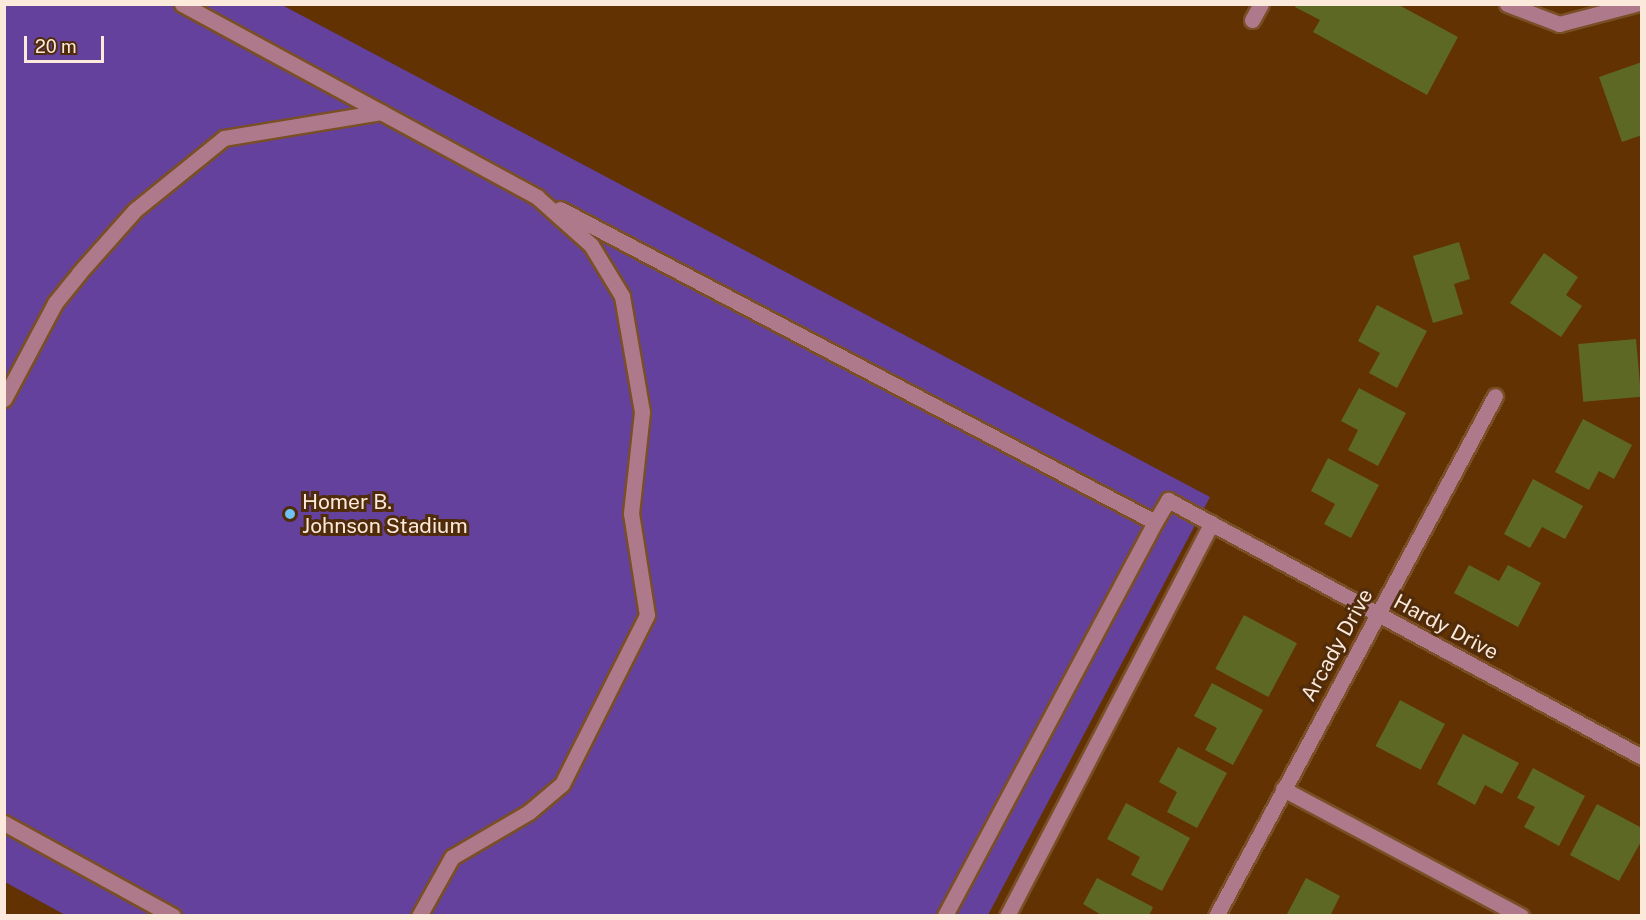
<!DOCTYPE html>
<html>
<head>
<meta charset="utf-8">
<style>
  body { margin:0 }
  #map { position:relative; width:1646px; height:920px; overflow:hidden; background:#623203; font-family:"Public Sans",sans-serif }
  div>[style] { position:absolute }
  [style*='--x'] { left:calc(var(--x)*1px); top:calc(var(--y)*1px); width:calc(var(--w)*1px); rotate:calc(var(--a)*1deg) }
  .green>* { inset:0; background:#63419d }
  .building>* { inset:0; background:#5d6825; transform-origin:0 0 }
  .roads { filter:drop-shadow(2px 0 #7a4f26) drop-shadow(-2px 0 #7a4f26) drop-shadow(0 2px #7a4f26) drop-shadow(0 -2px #7a4f26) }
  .minor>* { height:15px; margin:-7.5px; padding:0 7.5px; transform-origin:7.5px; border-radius:7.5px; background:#ae7a8b }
  .dots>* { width:16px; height:16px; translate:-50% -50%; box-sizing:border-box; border:3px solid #502c0b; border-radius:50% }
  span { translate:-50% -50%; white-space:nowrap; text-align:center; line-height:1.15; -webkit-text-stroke:6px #502c0b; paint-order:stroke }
  .poi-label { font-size:21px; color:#fbe9dc }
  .left { translate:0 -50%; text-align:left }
  .street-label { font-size:21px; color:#fbe9dc }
  .frame { position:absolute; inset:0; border:6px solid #fbe9dc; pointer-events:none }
  .scale { position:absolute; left:24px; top:36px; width:80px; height:27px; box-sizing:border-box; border:3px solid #fbe9dc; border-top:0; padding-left:8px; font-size:18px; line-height:21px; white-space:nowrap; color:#fbe9dc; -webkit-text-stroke:4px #502c0b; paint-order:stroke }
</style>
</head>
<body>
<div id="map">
  <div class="green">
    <div style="clip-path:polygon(4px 5px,282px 5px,1210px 497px,988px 915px,67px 916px,5px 882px)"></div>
  </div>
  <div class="building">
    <div style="clip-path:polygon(1296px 4px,1397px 4px,1458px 37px,1427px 95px,1313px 32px,1320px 20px,1295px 7px)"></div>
    <div style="clip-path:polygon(1642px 62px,1642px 135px,1622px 142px,1599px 77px)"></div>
    <div style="clip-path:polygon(1459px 242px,1470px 279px,1454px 284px,1463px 314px,1433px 323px,1413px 256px)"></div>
    <div style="clip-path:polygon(1544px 253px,1578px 277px,1566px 295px,1582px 306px,1561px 337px,1510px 303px)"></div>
    <div style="clip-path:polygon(1377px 305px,1427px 331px,1397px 388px,1369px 373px,1380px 353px,1358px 341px)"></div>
    <div style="left:1636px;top:339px;width:58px;height:58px;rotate:85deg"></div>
    <div style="clip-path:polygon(1359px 388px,1406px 413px,1378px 466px,1348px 450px,1358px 430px,1341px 421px)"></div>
    <div style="clip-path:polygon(1583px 419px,1632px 445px,1614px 479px,1599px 471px,1589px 490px,1555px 472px)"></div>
    <div style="clip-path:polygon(1328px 458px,1379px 485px,1351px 538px,1324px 524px,1335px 504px,1311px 491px)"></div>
    <div style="clip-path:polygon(1533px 479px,1583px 506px,1565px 539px,1542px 527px,1530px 548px,1504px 534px)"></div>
    <div style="clip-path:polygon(1469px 565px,1499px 581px,1508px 565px,1541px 583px,1518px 627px,1454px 593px)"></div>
    <div style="left:1244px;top:615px;width:60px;height:61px;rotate:28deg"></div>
    <div style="clip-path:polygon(1212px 683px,1263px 710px,1233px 765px,1205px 750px,1217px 728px,1194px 716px)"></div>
    <div style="left:1400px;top:700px;width:51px;height:52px;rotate:28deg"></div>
    <div style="clip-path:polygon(1463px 734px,1519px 763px,1502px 794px,1485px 785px,1475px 805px,1437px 784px)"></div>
    <div style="clip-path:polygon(1178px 747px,1227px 773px,1197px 828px,1167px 812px,1177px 792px,1159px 782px)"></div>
    <div style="clip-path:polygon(1533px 768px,1585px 796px,1559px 846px,1524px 827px,1535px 807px,1517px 798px)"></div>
    <div style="clip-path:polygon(1126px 803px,1190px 838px,1162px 891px,1131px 875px,1140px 857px,1107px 839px)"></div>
    <div style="clip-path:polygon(1597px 804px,1642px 828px,1642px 840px,1619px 881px,1570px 855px)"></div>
    <div style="clip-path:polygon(1097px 878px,1153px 907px,1149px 916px,1103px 916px,1083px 904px)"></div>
    <div style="clip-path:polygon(1306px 878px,1340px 896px,1330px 916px,1286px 916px)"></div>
  </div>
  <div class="roads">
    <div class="minor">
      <div style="--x:182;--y:4;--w:404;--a:28.5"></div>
      <div style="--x:537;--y:197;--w:72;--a:41.6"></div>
      <div style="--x:591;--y:245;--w:60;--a:58.7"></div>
      <div style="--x:622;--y:296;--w:118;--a:80.2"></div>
      <div style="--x:642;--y:412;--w:102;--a:96.2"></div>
      <div style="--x:631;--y:513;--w:103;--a:81.1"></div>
      <div style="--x:647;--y:615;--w:189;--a:116.7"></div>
      <div style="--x:562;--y:784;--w:43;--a:139.7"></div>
      <div style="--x:529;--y:812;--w:89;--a:149.7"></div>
      <div style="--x:452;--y:857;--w:68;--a:119.2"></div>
      <div style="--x:1507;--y:4;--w:56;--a:21"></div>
      <div style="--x:1559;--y:24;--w:80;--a:-14.6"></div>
      <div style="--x:1252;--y:20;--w:18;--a:-61"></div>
      <div style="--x:560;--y:209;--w:672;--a:27.75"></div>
      <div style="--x:1155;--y:522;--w:446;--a:118.1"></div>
      <div style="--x:4;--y:399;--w:109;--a:-62"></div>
      <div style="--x:55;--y:303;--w:38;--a:-51"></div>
      <div style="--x:79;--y:273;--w:84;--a:-48.4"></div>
      <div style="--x:135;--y:210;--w:114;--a:-39"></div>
      <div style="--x:224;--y:138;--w:159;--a:-9.4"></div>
      <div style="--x:1155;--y:522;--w:26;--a:-59"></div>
      <div style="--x:1168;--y:500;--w:539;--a:28.47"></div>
      <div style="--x:1283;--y:789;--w:270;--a:28.1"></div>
      <div style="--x:4;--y:823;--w:193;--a:28.8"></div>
      <div style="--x:1007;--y:916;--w:443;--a:-62.5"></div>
      <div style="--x:1216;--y:916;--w:590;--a:-61.78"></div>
    </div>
  </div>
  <div class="dots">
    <div style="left:290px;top:514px;background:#70c1f4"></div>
  </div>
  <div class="poi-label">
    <span class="left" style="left:302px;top:514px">Homer B.<br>Johnson Stadium</span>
  </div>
  <div class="street-label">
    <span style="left:1446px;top:627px;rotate:28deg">Hardy Drive</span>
    <span style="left:1337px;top:645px;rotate:-61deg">Arcady Drive</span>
  </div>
  <div class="frame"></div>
  <div class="scale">20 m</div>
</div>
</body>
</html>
